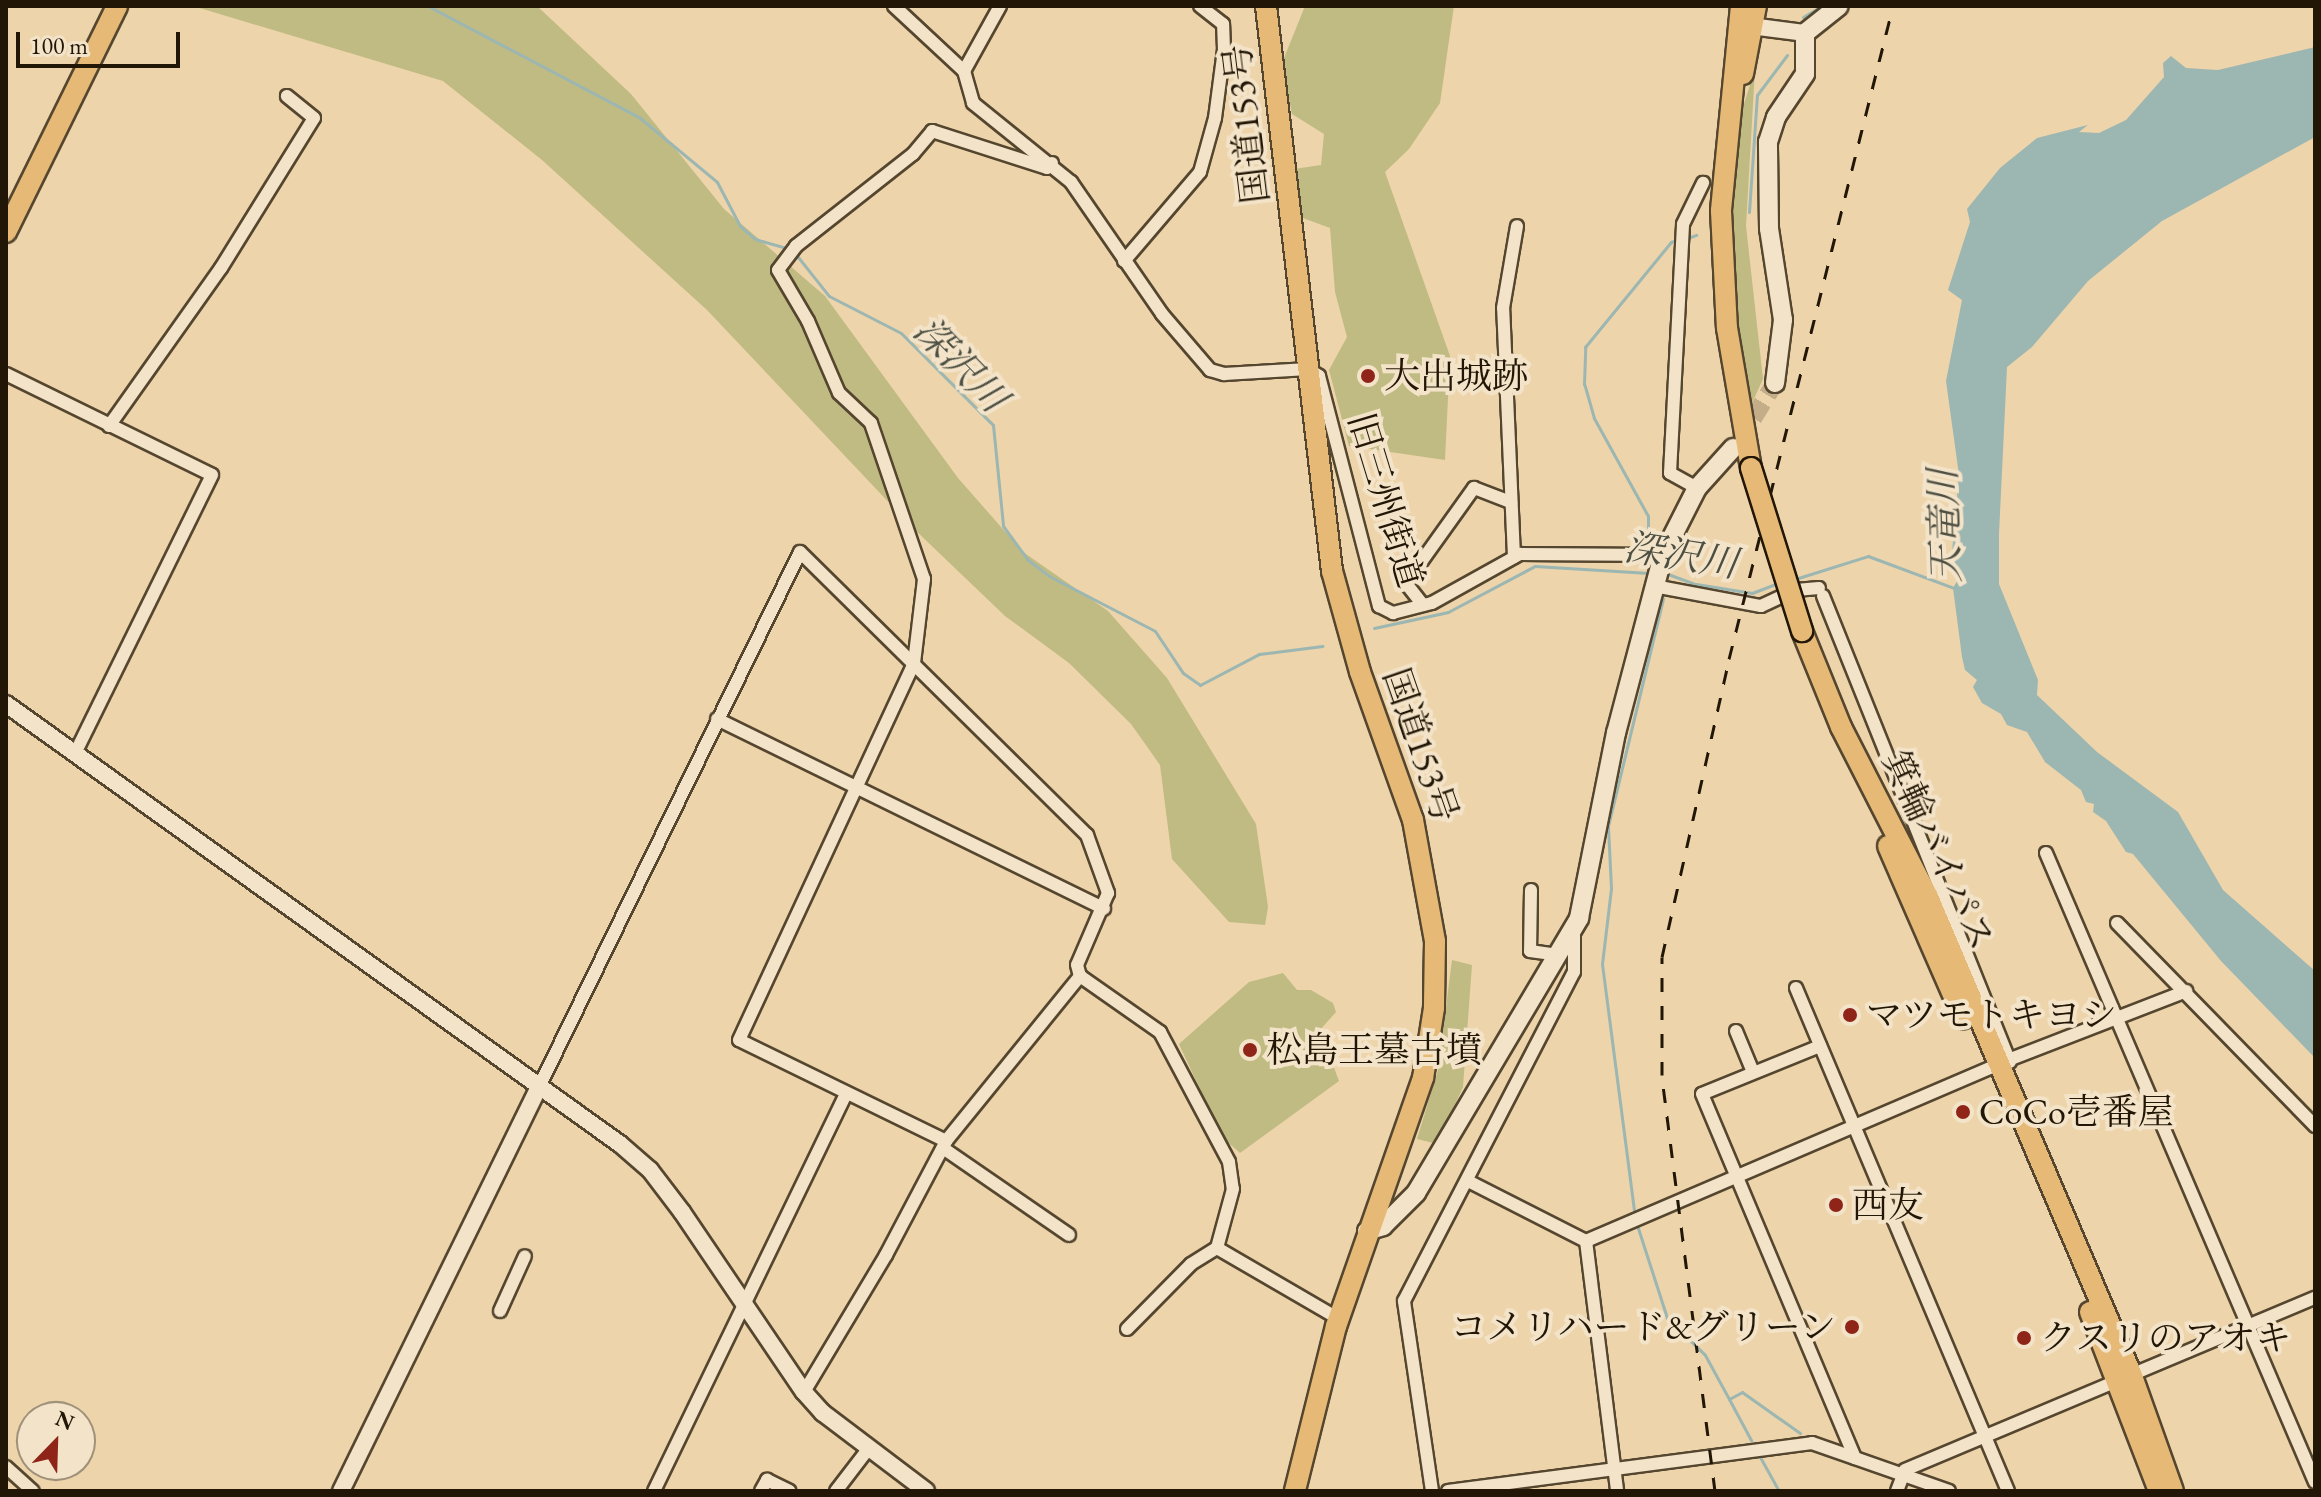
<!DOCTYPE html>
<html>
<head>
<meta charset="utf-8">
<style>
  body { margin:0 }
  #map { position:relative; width:2321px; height:1497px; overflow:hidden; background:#edd4ab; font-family:"EB Garamond","Noto Serif JP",serif }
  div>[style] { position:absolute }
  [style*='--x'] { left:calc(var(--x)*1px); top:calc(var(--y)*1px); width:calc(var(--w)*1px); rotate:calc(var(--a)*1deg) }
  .green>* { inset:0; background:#c0bb83 }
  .water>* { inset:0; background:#9cb6b2 }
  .stream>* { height:3px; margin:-1.5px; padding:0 1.5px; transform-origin:1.5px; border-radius:1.5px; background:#9cb6b2 }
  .secondary-tunnel>* { height:18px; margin-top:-9px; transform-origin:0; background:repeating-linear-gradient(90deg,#c4ae8a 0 18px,transparent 0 27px) }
  .roads { filter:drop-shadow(2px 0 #55462f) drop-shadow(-2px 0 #55462f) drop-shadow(0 2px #55462f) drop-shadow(0 -2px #55462f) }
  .minor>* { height:12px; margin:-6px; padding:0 6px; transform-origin:6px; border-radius:6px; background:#f3e3c8 }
  .tertiary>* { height:16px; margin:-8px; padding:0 8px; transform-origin:8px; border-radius:8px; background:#f3e3c8 }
  .secondary>* { height:18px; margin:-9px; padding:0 9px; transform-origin:9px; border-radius:9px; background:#f3e3c8 }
  .primary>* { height:20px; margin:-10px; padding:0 10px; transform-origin:10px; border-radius:10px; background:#e6ba76 }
  .trunk>* { height:20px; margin:-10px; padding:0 10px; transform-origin:10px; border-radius:10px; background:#e6ba76 }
  .rail>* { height:3px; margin-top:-1.5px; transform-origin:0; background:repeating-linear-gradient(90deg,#221706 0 14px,transparent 0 28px) }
  .bridges { filter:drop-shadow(2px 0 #221706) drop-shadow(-2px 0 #221706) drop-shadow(0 2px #221706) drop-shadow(0 -2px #221706) }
  .trunk-bridge>* { height:20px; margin:-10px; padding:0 10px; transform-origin:10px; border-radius:10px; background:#e6ba76 }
  .dots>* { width:22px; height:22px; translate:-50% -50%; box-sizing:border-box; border:4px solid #f3e3c8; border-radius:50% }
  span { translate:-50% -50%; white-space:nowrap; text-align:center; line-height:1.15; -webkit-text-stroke:8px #f3e3c8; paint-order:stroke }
  .street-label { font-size:36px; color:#221706 }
  .poi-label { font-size:36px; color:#221706 }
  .left { translate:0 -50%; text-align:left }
  .right { translate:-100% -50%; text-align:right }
  .water-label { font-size:38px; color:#4d4f42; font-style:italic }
  .frame { position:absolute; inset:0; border:8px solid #221706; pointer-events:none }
  .north { position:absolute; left:16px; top:1401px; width:80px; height:80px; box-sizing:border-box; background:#f3e3c8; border:2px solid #9f917a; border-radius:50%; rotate:23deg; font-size:22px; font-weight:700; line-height:32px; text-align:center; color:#221706 }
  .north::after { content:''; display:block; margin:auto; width:28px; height:36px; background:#8f2418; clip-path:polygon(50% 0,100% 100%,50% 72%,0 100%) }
  .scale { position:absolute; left:16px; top:32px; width:164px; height:36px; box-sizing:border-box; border:4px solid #221706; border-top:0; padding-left:10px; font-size:24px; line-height:28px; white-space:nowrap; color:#221706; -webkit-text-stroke:6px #f3e3c8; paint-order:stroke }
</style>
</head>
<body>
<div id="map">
  <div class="green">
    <div style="clip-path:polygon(193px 6px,537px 6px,631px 94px,724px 209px,825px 296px,958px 478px,1023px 552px,1108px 611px,1167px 678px,1256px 824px,1268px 907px,1265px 925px,1229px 922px,1172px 859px,1160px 765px,1131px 724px,1069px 663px,1005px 616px,913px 528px,707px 310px,542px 160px,443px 81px)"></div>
    <div style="clip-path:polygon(1305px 6px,1454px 6px,1440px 103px,1409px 149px,1385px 172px,1450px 356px,1445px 460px,1349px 446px,1329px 370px,1347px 337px,1335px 292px,1330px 228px,1303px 218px,1294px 169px,1321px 165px,1324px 134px,1292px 114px,1282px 63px)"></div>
    <div style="clip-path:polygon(1755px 69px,1746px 226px,1763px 379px,1747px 414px,1730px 277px,1731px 145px)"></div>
    <div style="clip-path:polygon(1452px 960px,1472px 965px,1463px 1087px,1437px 1144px,1417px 1139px,1438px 1070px)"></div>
    <div style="clip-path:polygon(1283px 973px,1297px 990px,1311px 990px,1333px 1003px,1336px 1012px,1320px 1030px,1339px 1081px,1240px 1153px,1222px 1137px,1179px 1044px,1249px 982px)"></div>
  </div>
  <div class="water">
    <div style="clip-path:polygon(2315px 47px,2315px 137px,2162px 221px,2088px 281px,2032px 347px,2007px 367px,1999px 534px,1999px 584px,2038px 680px,2037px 695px,2097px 752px,2178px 812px,2223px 890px,2315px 971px,2315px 1058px,2221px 961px,2133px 854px,2126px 852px,2106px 821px,2093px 812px,2094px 804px,2086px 802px,2081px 790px,2045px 762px,2027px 732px,2007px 725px,2001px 714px,1982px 703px,1973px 687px,1977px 680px,1965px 670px,1962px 657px,1953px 588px,1959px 578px,1952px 552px,1959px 475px,1946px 381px,1962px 300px,1948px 290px,1970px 222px,1967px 209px,2000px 168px,2037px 138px,2088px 125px,2079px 132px,2099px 133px,2126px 120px,2164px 77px,2163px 63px,2171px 56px,2186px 68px,2218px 70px)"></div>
  </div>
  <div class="stream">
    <div style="--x:428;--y:6;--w:240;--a:27.8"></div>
    <div style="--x:640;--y:118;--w:100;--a:39.7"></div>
    <div style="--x:717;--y:182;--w:50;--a:62.4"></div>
    <div style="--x:740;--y:226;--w:20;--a:41"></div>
    <div style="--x:755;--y:239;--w:33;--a:16"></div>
    <div style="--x:1803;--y:17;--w:21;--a:-31"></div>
    <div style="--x:1749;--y:212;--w:117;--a:-86.1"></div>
    <div style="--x:1757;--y:95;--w:50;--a:-53.1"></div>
    <div style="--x:1685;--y:239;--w:12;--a:-20"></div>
    <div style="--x:794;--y:252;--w:56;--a:51.5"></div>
    <div style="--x:829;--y:296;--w:81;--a:27.2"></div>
    <div style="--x:901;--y:333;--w:130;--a:45"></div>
    <div style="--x:993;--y:425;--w:101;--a:84.3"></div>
    <div style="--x:1003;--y:526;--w:42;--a:53.7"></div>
    <div style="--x:1028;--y:560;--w:26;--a:37"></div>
    <div style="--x:1049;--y:576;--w:119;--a:27.4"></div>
    <div style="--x:1155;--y:631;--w:50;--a:56.3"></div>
    <div style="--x:1183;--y:673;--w:21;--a:35"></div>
    <div style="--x:1200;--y:685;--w:67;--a:-27.7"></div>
    <div style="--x:1259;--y:654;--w:64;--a:-7.2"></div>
    <div style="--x:1648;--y:550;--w:34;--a:-90"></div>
    <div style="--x:1648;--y:516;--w:112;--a:-118.9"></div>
    <div style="--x:1594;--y:418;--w:35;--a:-106"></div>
    <div style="--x:1584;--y:384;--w:37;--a:-88"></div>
    <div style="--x:1585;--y:347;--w:136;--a:-50.7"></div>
    <div style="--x:1671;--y:242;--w:6;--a:-18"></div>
    <div style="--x:1665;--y:573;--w:33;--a:20"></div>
    <div style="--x:1696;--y:584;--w:57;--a:9.1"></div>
    <div style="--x:1752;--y:593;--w:30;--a:-21"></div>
    <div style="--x:1795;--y:579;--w:77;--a:-17.5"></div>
    <div style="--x:1868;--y:556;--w:92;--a:20.4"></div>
    <div style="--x:1374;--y:628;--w:76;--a:-12.2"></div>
    <div style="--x:1448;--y:612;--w:98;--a:-27.9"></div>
    <div style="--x:1535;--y:566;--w:114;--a:3.5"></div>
    <div style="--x:1635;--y:1218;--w:256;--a:-97.4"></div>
    <div style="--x:1602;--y:964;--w:77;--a:-83.2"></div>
    <div style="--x:1611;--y:888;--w:62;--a:-92.8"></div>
    <div style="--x:1608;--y:826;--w:234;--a:-76.4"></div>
    <div style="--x:1637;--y:1225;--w:98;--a:72.1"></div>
    <div style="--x:1667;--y:1318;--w:53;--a:44.2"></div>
    <div style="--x:1705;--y:1355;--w:50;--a:61.4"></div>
    <div style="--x:1729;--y:1399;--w:15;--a:-28"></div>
    <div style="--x:1742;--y:1392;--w:71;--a:35.3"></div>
    <div style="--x:1729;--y:1399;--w:47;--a:61.8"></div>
    <div style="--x:1823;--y:1454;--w:28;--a:17"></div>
    <div style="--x:1760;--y:1457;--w:39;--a:61"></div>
  </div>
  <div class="secondary-tunnel">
    <div style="--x:1739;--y:441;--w:68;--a:-58.2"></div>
  </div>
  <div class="roads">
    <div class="minor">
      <div style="--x:894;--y:6;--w:96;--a:42.9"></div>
      <div style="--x:1000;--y:6;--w:74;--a:119"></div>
      <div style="--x:964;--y:71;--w:33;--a:74"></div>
      <div style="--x:973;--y:103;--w:126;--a:38.9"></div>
      <div style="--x:1071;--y:182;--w:160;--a:55.4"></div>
      <div style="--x:1162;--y:314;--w:74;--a:49.4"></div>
      <div style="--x:1210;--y:370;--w:15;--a:16"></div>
      <div style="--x:1224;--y:374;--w:84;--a:-3.4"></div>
      <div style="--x:1308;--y:369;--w:13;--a:32"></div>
      <div style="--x:1319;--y:376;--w:238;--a:75.4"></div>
      <div style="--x:1379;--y:606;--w:16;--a:27"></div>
      <div style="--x:1393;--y:613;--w:40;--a:-14.4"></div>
      <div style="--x:1432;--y:603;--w:101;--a:-29.1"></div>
      <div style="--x:1520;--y:554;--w:143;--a:0.4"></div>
      <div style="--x:1124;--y:261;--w:117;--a:-49.5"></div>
      <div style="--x:1200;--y:172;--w:56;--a:-74.5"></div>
      <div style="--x:1215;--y:118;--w:69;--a:-82.5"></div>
      <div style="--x:1224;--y:50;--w:26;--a:-92"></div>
      <div style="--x:1223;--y:24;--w:29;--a:-142"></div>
      <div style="--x:6;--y:374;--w:229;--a:26.1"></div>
      <div style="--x:212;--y:475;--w:310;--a:116.2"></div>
      <div style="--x:109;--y:426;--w:194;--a:-54.7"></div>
      <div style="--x:221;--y:268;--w:176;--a:-58.2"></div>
      <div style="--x:314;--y:118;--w:35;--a:-141"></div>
      <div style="--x:1697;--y:488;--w:31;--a:-151"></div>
      <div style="--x:1670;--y:473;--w:249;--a:-87"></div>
      <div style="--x:1683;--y:224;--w:46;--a:-64"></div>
      <div style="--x:1514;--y:557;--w:249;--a:-92.5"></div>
      <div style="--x:1503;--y:308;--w:83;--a:-80.3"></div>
      <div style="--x:1654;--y:586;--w:109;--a:10.6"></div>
      <div style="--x:1761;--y:606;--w:38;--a:-25"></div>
      <div style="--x:1796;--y:590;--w:23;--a:-5"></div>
      <div style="--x:1823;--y:596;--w:502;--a:68.14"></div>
      <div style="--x:1423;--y:605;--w:28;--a:-128"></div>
      <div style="--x:1406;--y:583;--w:117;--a:-54.4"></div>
      <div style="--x:1474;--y:488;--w:40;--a:21"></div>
      <div style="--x:717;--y:719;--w:431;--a:26.1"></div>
      <div style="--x:2046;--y:853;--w:684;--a:66.85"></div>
      <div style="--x:1531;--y:890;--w:61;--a:90.9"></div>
      <div style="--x:1530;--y:951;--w:28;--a:8"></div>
      <div style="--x:2117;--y:923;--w:284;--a:45.7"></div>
      <div style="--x:1796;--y:988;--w:546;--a:67.15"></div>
      <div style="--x:1736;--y:1031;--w:44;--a:67.5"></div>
      <div style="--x:1820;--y:1046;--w:127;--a:157.9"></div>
      <div style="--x:1702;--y:1094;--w:395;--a:67.2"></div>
      <div style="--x:539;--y:1087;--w:595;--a:-63.99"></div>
      <div style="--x:800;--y:552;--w:403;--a:44.6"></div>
      <div style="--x:1087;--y:835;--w:62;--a:70.1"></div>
      <div style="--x:1108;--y:893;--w:78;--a:113.3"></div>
      <div style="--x:1077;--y:965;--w:11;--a:75"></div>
      <div style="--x:1080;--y:976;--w:98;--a:35"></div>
      <div style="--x:1160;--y:1032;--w:147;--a:62"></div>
      <div style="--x:1229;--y:1162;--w:27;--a:82"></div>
      <div style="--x:1233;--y:1189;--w:61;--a:105.2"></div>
      <div style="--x:1217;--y:1248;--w:141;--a:30.2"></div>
      <div style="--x:946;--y:1141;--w:230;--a:-154"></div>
      <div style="--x:739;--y:1040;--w:416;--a:-65.1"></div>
      <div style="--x:914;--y:663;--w:85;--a:-83.2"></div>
      <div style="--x:924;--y:579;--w:165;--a:-108.8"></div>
      <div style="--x:871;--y:423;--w:44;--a:-136.8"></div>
      <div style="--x:839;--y:393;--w:78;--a:-113.3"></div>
      <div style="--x:808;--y:321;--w:59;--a:-120.5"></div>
      <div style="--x:778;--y:270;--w:30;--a:-53"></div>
      <div style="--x:796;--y:246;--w:149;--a:-38.2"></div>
      <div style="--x:913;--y:154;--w:30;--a:-50"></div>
      <div style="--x:932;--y:131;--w:121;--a:17.8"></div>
      <div style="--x:1047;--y:168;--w:7;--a:-45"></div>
      <div style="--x:943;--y:1148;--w:153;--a:34.6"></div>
      <div style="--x:1468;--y:1181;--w:132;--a:27"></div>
      <div style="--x:1586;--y:1241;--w:252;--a:82.9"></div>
      <div style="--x:1586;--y:1241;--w:448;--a:-23.2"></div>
      <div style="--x:1998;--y:1064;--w:202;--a:-21.2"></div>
      <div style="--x:500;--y:1311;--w:60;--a:-65.6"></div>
      <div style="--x:1127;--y:1329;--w:91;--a:-45.4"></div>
      <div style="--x:1191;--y:1264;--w:31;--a:-32"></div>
      <div style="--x:804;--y:1392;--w:160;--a:-59.1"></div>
      <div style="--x:886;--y:1255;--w:129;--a:-62.2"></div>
      <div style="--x:946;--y:1141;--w:213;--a:-50.9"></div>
      <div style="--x:6;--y:1467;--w:36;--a:42"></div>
      <div style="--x:654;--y:1491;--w:442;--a:-64.2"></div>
      <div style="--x:761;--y:1491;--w:13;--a:-61"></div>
      <div style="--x:767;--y:1480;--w:25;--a:26"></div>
      <div style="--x:836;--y:1491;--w:54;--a:-52.5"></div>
      <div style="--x:1432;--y:1491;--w:192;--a:-98.4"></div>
      <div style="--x:1404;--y:1301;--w:370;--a:-62.7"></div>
      <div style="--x:1574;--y:972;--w:44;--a:-90"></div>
      <div style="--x:1448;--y:1491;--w:367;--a:-7.5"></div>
      <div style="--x:1812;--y:1443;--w:145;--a:19.3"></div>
      <div style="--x:1897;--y:1491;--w:22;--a:-69"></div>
      <div style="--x:1905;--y:1470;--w:445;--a:-22.8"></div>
    </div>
    <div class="tertiary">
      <div style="--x:1743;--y:25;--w:63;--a:7.4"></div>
      <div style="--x:6;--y:704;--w:755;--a:35.63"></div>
      <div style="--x:620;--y:1144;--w:40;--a:41"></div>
      <div style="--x:650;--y:1170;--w:53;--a:52.7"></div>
      <div style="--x:682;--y:1212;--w:217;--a:55.9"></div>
      <div style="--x:804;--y:1392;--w:28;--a:48"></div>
      <div style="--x:823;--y:1413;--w:129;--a:37.1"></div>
      <div style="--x:341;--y:1491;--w:450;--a:-63.9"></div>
    </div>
    <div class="secondary">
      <div style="--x:1775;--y:383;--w:64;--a:-82.8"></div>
      <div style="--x:1783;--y:320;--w:92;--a:-98.7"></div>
      <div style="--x:1769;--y:229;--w:87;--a:-90.7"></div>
      <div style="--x:1768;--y:142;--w:26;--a:-72"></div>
      <div style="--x:1776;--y:117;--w:52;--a:-56"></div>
      <div style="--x:1805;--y:74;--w:41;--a:-90"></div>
      <div style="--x:1805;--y:33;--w:43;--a:-38.5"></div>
      <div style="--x:1367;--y:1231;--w:17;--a:-17"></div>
      <div style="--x:1383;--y:1226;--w:47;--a:-45"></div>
      <div style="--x:1416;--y:1193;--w:320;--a:-59.3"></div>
      <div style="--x:1579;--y:918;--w:189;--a:-78.7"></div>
      <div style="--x:1616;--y:733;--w:184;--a:-75.2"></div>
      <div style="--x:1663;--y:555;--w:75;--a:-63.1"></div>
      <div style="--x:1697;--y:488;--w:54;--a:-48"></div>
    </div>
    <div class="primary">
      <div style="--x:6;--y:232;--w:252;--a:-63.8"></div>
    </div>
    <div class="trunk">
      <div style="--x:1266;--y:6;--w:569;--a:83.34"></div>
      <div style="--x:1332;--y:571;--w:105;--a:74.5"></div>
      <div style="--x:1360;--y:672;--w:157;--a:70.3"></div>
      <div style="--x:1413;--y:820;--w:123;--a:79.7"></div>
      <div style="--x:1435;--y:941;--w:67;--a:90.9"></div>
      <div style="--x:1434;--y:1008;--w:71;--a:98.9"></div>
      <div style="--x:1423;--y:1078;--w:263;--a:109.3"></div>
      <div style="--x:1336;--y:1326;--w:170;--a:104"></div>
      <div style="--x:1741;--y:6;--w:206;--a:95.6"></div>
      <div style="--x:1721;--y:211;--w:117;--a:87.1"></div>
      <div style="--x:1727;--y:328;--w:142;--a:80.3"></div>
      <div style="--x:1743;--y:74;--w:69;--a:-79.2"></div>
      <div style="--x:1802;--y:631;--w:104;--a:67.9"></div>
      <div style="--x:1841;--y:727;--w:191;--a:62.9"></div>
      <div style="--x:1928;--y:897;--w:521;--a:66.93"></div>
      <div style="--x:2132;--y:1376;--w:122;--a:70.4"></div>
      <div style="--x:1888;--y:846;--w:188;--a:66.4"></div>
      <div style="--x:2090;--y:1312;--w:192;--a:68.9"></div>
    </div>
  </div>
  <div class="rail">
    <div style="--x:1715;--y:1491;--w:419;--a:-97.3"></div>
    <div style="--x:1662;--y:1075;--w:118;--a:-90"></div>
    <div style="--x:1662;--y:957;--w:305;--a:-77.3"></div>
    <div style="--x:1729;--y:659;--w:673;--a:-75.9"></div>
  </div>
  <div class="bridges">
    <div class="trunk-bridge">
      <div style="--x:1751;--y:468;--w:171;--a:72.6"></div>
    </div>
  </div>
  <div class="dots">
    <div style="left:1368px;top:376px;background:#8f2418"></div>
    <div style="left:1850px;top:1015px;background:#8f2418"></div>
    <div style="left:1250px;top:1050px;background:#8f2418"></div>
    <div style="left:1963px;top:1112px;background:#8f2418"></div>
    <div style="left:1836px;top:1205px;background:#8f2418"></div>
    <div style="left:1852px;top:1327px;background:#8f2418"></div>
    <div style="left:2024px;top:1338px;background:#8f2418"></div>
  </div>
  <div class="street-label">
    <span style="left:1246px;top:124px;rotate:-97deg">国道153号</span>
    <span style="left:1386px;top:500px;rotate:73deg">旧三州街道</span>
    <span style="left:1421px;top:745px;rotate:71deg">国道153号</span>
    <span style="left:1939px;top:850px;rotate:65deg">箕輪バイパス</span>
  </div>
  <div class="poi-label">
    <span class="left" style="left:1384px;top:376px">大出城跡</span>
    <span class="left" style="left:1866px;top:1015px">マツモトキヨシ</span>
    <span class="left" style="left:1266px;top:1050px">松島王墓古墳</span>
    <span class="left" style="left:1979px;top:1112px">CoCo壱番屋</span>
    <span class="left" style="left:1852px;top:1205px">西友</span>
    <span class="right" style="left:1836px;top:1327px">コメリハード&amp;グリーン</span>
    <span class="left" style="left:2040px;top:1338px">クスリのアオキ</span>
  </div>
  <div class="water-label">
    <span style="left:961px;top:364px;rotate:46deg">深沢川</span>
    <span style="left:1944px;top:526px;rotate:-92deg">天竜川</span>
    <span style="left:1681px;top:555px;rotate:9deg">深沢川</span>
  </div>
  <div class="frame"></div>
  <div class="north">N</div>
  <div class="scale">100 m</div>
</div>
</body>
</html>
